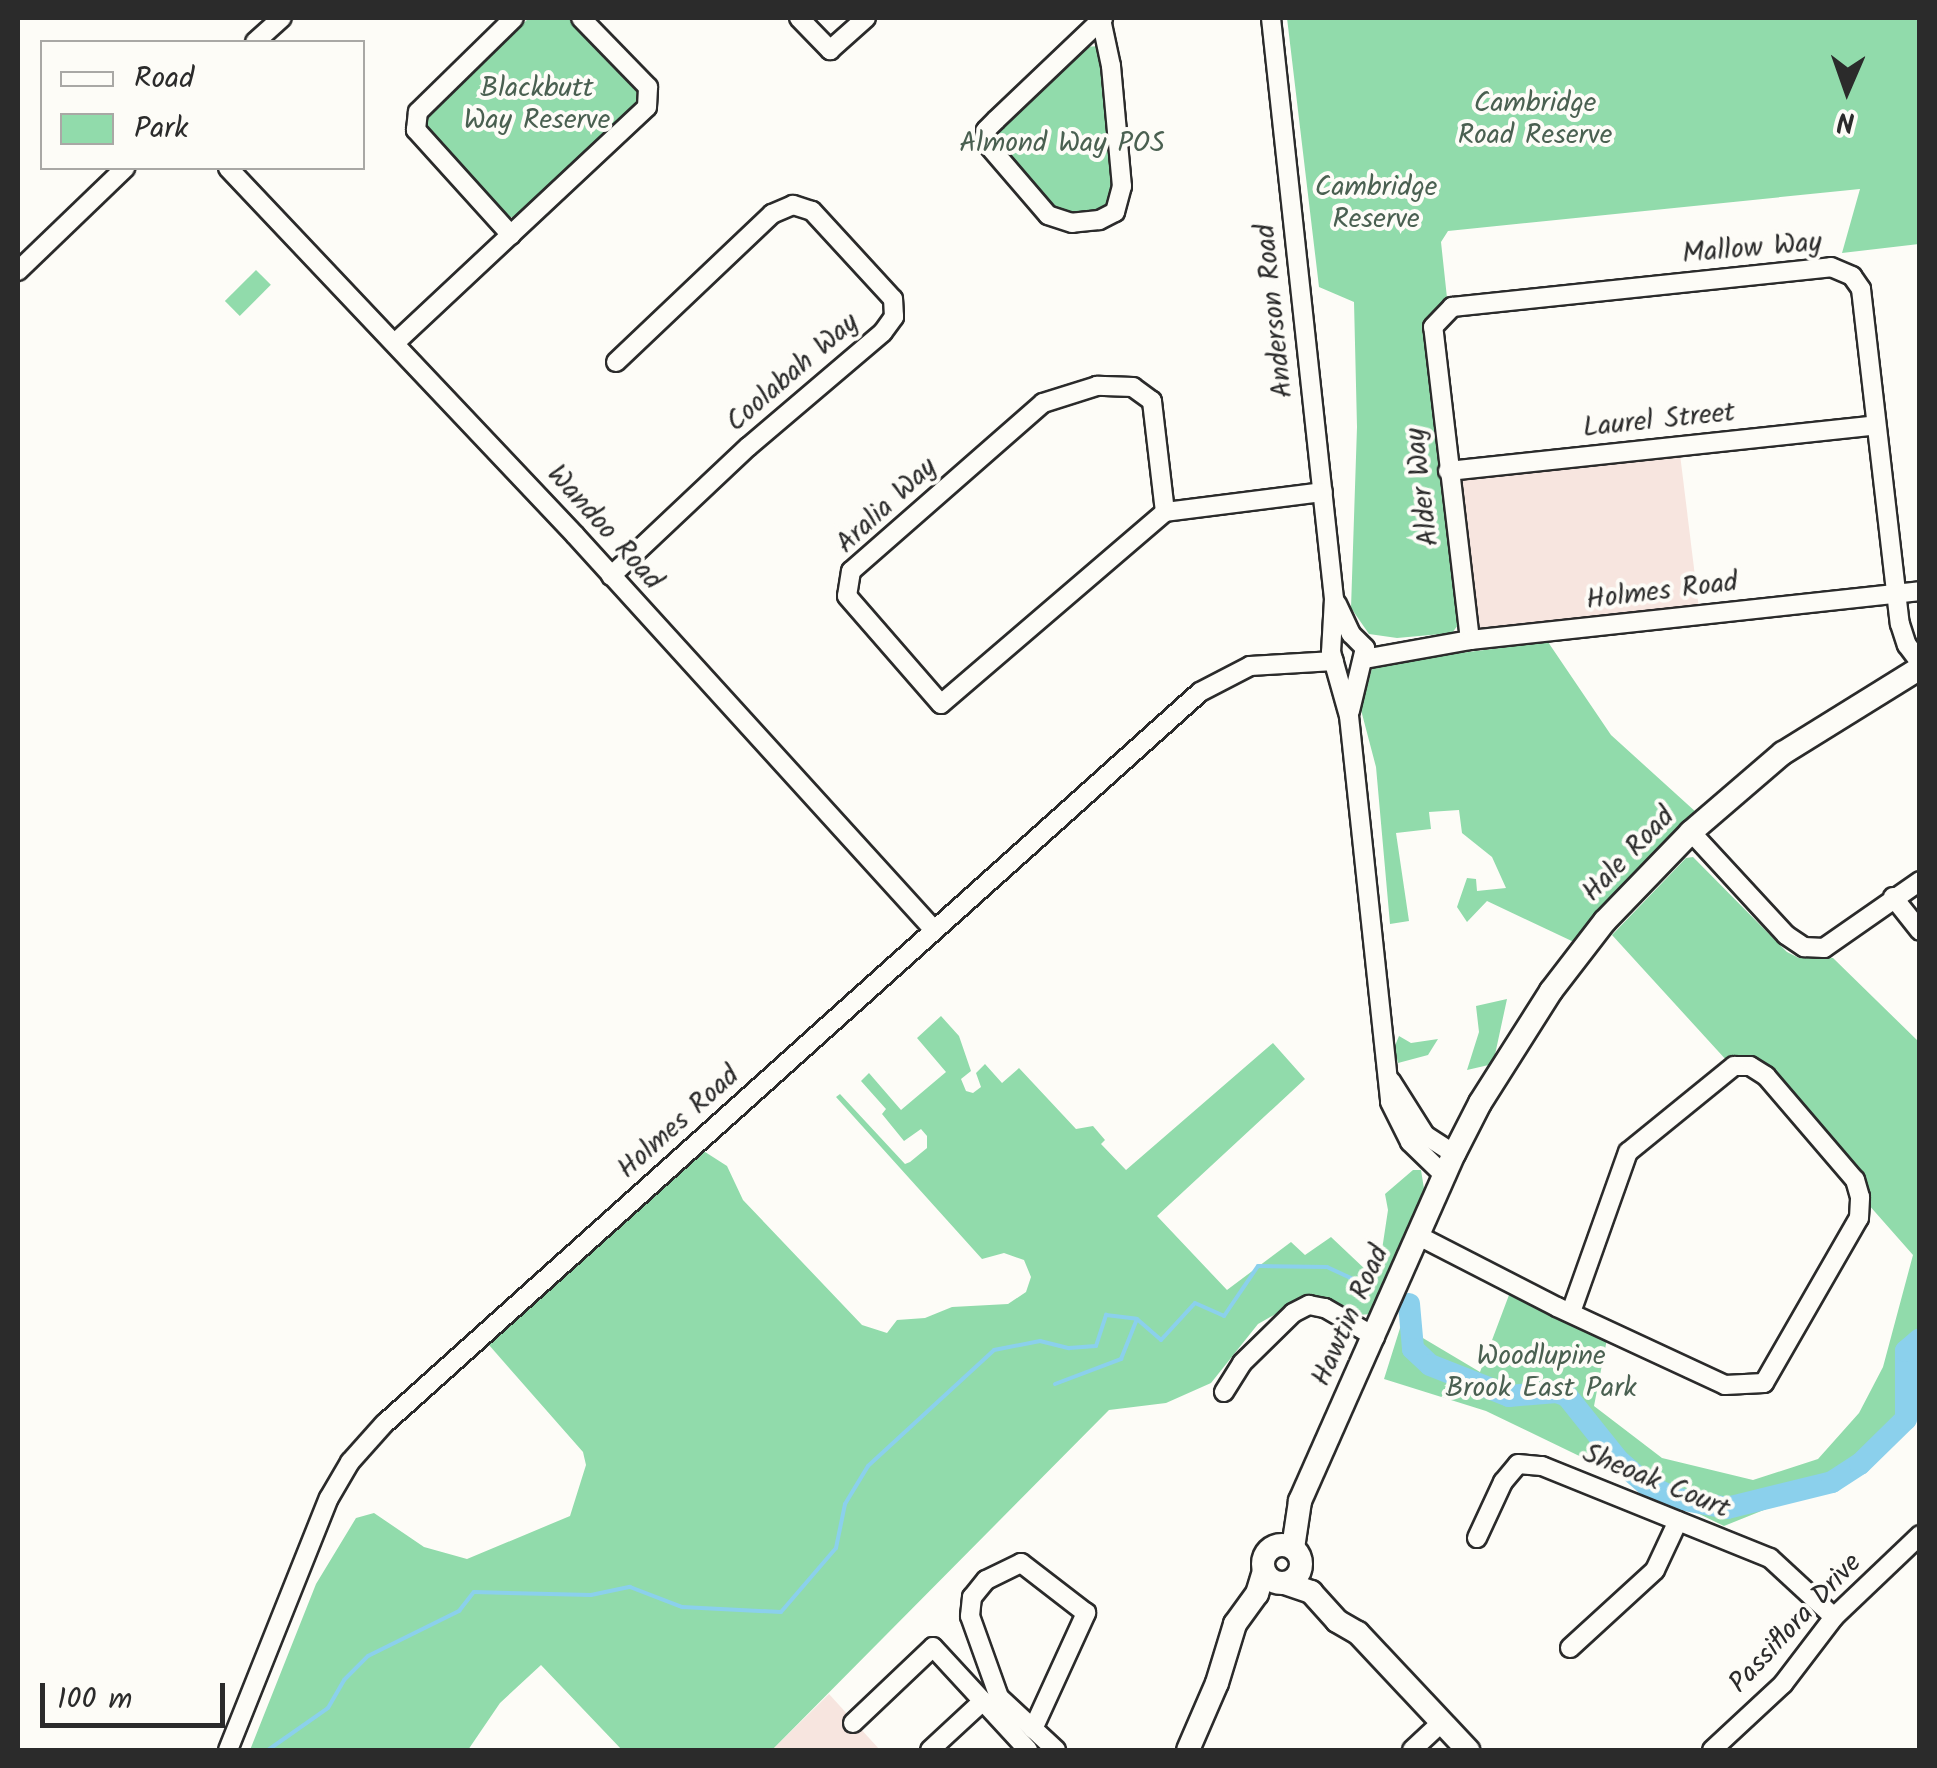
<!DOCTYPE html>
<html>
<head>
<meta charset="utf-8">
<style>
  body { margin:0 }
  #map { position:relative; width:1937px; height:1768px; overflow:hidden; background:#fdfcf7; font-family:Kalam,sans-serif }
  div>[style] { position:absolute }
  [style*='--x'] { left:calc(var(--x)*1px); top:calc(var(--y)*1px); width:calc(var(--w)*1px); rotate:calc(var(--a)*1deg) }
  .built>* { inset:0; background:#f7e5df; transform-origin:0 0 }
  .green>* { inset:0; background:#91dbab; transform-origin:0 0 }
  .stream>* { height:4px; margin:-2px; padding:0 2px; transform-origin:2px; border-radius:2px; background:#8bd0ec }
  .river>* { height:22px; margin:-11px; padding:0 11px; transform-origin:11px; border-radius:11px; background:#8bd0ec }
  .roads { filter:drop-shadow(2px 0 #2b2b2b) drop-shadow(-2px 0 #2b2b2b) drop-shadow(0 2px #2b2b2b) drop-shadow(0 -2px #2b2b2b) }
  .minor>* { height:18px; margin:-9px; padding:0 9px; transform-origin:9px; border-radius:9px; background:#fdfcf7 }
  .major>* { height:22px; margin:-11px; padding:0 11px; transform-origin:11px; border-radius:11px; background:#fdfcf7 }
  .major>.ring { margin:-11px; padding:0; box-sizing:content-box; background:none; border:22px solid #fdfcf7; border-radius:50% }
  span { translate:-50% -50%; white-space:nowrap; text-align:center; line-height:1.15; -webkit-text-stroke:8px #fdfcf7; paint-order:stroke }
  .park-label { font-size:28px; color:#4a6051 }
  .street-label { font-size:28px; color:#2b2b2b }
  .frame { position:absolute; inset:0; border:20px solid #2b2b2b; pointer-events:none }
  .legend { position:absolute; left:40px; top:40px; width:325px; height:130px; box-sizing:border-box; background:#fdfcf7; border:2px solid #a9a8a5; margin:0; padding:12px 18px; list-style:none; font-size:30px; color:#2b2b2b }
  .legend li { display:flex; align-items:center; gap:20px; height:50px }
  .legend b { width:50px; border:2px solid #a9a8a5 }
  .north { position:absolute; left:1797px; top:40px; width:100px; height:100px; -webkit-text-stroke:8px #fdfcf7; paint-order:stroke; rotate:182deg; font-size:28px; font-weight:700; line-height:40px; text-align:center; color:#2b2b2b }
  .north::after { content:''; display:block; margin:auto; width:35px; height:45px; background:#2b2b2b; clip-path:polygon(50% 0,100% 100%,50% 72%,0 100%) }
  .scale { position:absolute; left:40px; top:1683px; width:185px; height:45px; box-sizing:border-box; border:5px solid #2b2b2b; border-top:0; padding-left:12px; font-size:30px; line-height:35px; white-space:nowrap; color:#2b2b2b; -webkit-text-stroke:8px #fdfcf7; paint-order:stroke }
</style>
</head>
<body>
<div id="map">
  <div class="built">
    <div style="left:1679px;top:446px;width:170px;height:232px;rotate:83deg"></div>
    <div style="clip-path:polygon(829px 1694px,880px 1750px,772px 1750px)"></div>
  </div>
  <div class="green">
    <div style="clip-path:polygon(529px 18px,571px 18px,638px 89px,640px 103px,519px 217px,505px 217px,424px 131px,425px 116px)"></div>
    <div style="clip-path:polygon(1287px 18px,1919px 18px,1919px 244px,1842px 253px,1860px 189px,1448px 231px,1441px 242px,1448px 307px,1429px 327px,1461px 621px,1452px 633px,1397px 638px,1369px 634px,1351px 608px,1357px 427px,1354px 302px,1319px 287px)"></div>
    <div style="clip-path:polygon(1102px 46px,1108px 52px,1115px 212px,1048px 215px,994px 140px,995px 130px,1083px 47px)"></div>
    <div style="left:256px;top:270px;width:21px;height:44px;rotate:45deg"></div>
    <div style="clip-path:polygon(1548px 642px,1611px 735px,1697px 813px,1576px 943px,1487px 901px,1467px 922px,1457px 907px,1467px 878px,1476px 879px,1477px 891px,1506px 888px,1492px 857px,1462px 833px,1459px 810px,1429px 812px,1431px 829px,1396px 833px,1409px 921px,1390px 924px,1376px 767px,1361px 710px,1373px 664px)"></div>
    <div style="clip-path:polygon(1693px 857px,1787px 952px,1799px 958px,1833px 958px,1919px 1042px,1919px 1417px,1829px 1493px,1786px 1501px,1724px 1526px,1486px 1411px,1384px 1379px,1401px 1325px,1480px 1372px,1509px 1295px,1607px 1339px,1594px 1406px,1662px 1458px,1753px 1480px,1818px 1459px,1859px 1413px,1883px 1367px,1913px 1255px,1868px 1204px,1861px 1170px,1782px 1084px,1728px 1062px,1612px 935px,1686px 858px)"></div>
    <div style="clip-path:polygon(1507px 999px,1493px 1064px,1467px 1070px,1479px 1032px,1476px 1006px)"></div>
    <div style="clip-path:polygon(941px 1016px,959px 1036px,971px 1071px,961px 1079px,966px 1091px,973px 1093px,981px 1087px,976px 1073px,985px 1064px,1002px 1083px,1019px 1068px,1076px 1129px,1093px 1126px,1105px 1140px,1101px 1144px,1126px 1170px,1273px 1043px,1305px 1079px,1157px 1216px,1227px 1290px,1291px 1242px,1305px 1255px,1331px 1237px,1367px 1271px,1380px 1263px,1388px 1210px,1385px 1194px,1413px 1170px,1421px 1170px,1425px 1195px,1372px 1314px,1357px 1315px,1329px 1299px,1302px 1299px,1258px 1324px,1211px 1383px,1166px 1403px,1109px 1410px,772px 1750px,622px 1750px,541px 1665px,500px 1703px,468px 1750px,250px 1750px,316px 1584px,356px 1518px,374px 1513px,424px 1547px,467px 1559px,570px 1516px,586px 1465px,583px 1452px,489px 1345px,702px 1150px,727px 1166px,743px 1200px,862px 1325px,887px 1333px,897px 1320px,925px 1318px,952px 1307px,1008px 1304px,1026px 1292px,1031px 1277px,1024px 1260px,1004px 1253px,982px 1259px,836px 1097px,840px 1094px,905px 1164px,910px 1162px,927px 1148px,927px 1136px,921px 1129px,904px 1141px,882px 1114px,886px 1109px,861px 1081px,869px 1073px,901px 1110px,946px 1072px,917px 1038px)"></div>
    <div style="clip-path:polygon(1399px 1036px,1411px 1043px,1438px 1039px,1428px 1055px,1398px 1063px,1394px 1048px)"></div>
  </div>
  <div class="stream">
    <div style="--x:1055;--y:1384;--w:71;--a:-20.7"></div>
    <div style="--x:1121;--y:1359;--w:43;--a:-68.2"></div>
    <div style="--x:1137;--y:1319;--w:32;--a:41"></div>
    <div style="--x:1161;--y:1340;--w:50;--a:-47.4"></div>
    <div style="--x:1195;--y:1303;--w:32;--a:24"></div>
    <div style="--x:1224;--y:1316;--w:60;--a:-55.8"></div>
    <div style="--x:1258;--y:1266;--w:69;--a:0.8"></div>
    <div style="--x:1327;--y:1267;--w:47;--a:24.9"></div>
    <div style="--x:268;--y:1750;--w:73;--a:-35"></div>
    <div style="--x:328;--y:1708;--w:32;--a:-60"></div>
    <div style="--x:344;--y:1680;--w:34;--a:-45"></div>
    <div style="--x:368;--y:1656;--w:102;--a:-26.3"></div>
    <div style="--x:459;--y:1611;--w:24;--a:-52"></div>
    <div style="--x:474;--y:1592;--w:117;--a:1.5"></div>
    <div style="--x:591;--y:1595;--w:40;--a:-12"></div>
    <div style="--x:630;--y:1587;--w:56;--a:21"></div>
    <div style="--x:682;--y:1607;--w:99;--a:2.9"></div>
    <div style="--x:781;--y:1612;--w:84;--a:-49.3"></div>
    <div style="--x:836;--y:1548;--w:45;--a:-78.4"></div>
    <div style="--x:845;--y:1504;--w:44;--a:-58.8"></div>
    <div style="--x:868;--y:1466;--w:171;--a:-42.6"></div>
    <div style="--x:994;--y:1350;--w:47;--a:-11.1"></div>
    <div style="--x:1040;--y:1341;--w:30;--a:14"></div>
    <div style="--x:1069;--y:1348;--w:27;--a:-4"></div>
    <div style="--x:1096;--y:1346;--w:33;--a:-72"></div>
    <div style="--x:1106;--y:1315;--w:31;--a:7"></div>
  </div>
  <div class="river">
    <div style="--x:1409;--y:1304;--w:45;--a:84.9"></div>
    <div style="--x:1413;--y:1349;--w:23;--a:43"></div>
    <div style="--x:1430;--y:1365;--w:85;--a:21.4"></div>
    <div style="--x:1509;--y:1396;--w:48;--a:-4.8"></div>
    <div style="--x:1557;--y:1392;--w:11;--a:22"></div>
    <div style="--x:1567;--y:1396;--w:82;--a:51.4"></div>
    <div style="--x:1618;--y:1460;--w:37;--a:41"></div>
    <div style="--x:1646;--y:1484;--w:31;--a:27"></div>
    <div style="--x:1674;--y:1498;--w:54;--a:10.7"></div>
    <div style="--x:1727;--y:1508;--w:108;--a:-13.9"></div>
    <div style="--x:1832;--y:1482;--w:33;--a:-33"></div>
    <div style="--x:1860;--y:1464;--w:64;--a:-44.4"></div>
    <div style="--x:1906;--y:1419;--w:68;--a:-90"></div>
    <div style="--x:1906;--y:1351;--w:18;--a:-41"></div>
  </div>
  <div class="roads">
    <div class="minor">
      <div style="--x:799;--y:18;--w:45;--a:45.9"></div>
      <div style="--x:830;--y:50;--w:48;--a:-41.6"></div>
      <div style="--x:1271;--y:18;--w:584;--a:83.81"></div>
      <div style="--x:1334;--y:599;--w:53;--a:93.2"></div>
      <div style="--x:1331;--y:652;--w:66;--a:74.3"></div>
      <div style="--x:1349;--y:716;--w:388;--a:83.9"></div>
      <div style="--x:1390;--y:1102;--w:45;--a:63.4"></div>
      <div style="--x:1410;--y:1142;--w:47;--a:44.1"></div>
      <div style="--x:1101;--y:19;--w:48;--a:78"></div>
      <div style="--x:1111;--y:66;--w:121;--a:84.8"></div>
      <div style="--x:1122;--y:186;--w:27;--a:105"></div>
      <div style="--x:1115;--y:212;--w:18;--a:153"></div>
      <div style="--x:1099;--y:220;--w:27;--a:174"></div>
      <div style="--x:1072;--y:223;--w:25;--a:-162"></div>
      <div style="--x:1048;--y:215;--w:94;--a:-130.7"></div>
      <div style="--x:987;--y:144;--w:14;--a:-94"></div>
      <div style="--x:986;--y:130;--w:14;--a:-45"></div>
      <div style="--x:996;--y:120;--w:148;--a:-43.6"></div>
      <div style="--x:255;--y:42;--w:36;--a:-42"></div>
      <div style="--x:228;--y:168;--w:505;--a:46.6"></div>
      <div style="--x:575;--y:535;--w:534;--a:47.73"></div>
      <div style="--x:511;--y:235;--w:142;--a:-132.1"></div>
      <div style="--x:416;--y:130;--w:18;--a:-84"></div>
      <div style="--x:418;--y:112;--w:134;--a:-44.4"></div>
      <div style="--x:18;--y:271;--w:149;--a:-43.9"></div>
      <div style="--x:395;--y:343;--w:345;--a:-43.1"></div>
      <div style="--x:647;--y:107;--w:20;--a:-87"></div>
      <div style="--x:648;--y:87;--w:96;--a:-134.2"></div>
      <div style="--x:1448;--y:471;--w:429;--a:-6.1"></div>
      <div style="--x:1165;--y:512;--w:112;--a:-96.7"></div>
      <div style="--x:1152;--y:401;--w:24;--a:-144"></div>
      <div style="--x:1133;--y:387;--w:36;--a:-178"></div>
      <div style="--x:1097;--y:386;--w:57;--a:162.5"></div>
      <div style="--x:1043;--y:403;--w:255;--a:138.8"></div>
      <div style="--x:851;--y:571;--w:25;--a:99"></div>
      <div style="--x:847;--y:596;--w:143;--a:49"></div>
      <div style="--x:941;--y:704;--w:295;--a:-40.6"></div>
      <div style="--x:1165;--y:512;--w:159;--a:-7.2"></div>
      <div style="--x:611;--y:576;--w:188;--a:-43.3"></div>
      <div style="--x:748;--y:447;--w:177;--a:-40.4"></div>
      <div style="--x:883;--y:332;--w:19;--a:-54"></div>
      <div style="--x:894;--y:317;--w:18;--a:-93"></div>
      <div style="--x:893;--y:299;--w:120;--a:-132.6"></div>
      <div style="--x:812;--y:211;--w:20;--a:-162"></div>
      <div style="--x:793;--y:205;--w:23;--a:157"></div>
      <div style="--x:772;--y:214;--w:215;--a:136.5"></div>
      <div style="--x:1337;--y:604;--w:33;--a:65"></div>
      <div style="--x:1351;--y:634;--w:20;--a:45"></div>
      <div style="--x:1365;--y:648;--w:65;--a:103.4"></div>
      <div style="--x:1470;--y:640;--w:315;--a:-96.7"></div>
      <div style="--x:1433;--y:327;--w:28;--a:-46"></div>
      <div style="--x:1452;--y:307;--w:381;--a:-6"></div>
      <div style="--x:1831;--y:267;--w:23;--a:23"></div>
      <div style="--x:1852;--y:276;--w:16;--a:55"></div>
      <div style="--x:1861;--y:289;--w:337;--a:83.4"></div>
      <div style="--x:1900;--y:624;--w:22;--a:72"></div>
      <div style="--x:1907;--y:645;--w:21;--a:53"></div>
      <div style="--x:1364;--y:659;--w:108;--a:-10.2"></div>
      <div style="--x:1470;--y:640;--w:453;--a:-6.2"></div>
      <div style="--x:1691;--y:832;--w:140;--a:47.3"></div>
      <div style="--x:1786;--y:935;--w:22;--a:34"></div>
      <div style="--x:1804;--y:947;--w:20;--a:3"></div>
      <div style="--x:1824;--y:948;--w:117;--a:-34.9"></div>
      <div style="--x:1893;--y:897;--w:43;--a:51.5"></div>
      <div style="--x:1391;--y:1081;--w:64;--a:57.8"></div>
      <div style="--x:1425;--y:1135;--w:35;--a:33"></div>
      <div style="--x:1419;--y:1236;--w:155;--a:27.2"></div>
      <div style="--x:1557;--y:1307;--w:185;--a:24.9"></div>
      <div style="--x:1725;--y:1385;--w:39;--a:-3"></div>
      <div style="--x:1764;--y:1383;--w:190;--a:-60.1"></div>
      <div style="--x:1859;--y:1218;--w:21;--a:-87"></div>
      <div style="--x:1860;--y:1197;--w:18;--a:-106"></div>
      <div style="--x:1855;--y:1180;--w:137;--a:-130.6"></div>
      <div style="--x:1766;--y:1076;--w:19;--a:-148"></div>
      <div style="--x:1750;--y:1066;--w:16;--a:180"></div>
      <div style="--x:1734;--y:1066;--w:136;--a:140.9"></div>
      <div style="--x:1628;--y:1152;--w:170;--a:109.6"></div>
      <div style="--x:1224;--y:1392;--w:34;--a:-58"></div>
      <div style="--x:1242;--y:1363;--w:71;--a:-44.4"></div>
      <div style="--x:1293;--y:1313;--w:18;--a:-27"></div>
      <div style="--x:1309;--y:1305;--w:16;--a:11"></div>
      <div style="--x:1325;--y:1308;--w:58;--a:30.1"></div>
      <div style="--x:1477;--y:1538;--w:62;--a:-65.1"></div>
      <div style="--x:1503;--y:1482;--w:23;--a:-50"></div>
      <div style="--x:1518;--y:1464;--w:24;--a:5"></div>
      <div style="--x:1542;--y:1466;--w:246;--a:22"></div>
      <div style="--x:1770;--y:1558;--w:87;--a:42.7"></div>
      <div style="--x:1570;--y:1648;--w:115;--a:-42.5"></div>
      <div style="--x:1655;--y:1570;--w:54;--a:-64.9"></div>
      <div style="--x:853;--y:1723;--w:110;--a:-43.5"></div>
      <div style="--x:933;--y:1647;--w:140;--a:47.3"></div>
      <div style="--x:1033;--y:1729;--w:128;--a:-65.4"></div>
      <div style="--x:1086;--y:1613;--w:82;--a:-142.4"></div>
      <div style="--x:1021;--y:1563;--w:39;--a:154"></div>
      <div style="--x:986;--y:1580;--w:22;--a:129"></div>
      <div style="--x:972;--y:1597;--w:19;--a:96"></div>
      <div style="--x:970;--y:1616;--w:86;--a:70.3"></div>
      <div style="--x:999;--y:1697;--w:78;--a:42.9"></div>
      <div style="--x:228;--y:1750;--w:271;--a:-68.2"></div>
      <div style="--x:329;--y:1498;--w:42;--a:-59.7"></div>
      <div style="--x:350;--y:1462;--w:51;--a:-48.2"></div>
      <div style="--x:384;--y:1424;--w:1096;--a:-41.89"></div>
      <div style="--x:1200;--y:692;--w:56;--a:-27.5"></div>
      <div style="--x:1250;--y:666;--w:84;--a:-3.4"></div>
      <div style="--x:930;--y:1750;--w:72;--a:-42.8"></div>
      <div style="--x:1412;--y:1750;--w:41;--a:-43"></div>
      <div style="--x:1712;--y:1750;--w:97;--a:-42.9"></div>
      <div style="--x:1783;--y:1684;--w:84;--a:-52.7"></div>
      <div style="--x:1834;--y:1617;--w:119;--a:-43.6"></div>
    </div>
    <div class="major">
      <div class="ring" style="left:1263px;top:1545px;width:16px;height:16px"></div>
      <div style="--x:1293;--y:1548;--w:48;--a:-81.5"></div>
      <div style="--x:1300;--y:1501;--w:380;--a:-66.1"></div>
      <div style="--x:1454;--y:1154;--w:57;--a:-63"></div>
      <div style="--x:1480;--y:1103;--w:133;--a:-57.6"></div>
      <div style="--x:1551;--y:991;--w:88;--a:-52.4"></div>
      <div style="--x:1605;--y:921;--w:124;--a:-46"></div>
      <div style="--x:1691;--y:832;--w:121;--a:-40.7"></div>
      <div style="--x:1783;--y:753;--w:161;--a:-31.8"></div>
      <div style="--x:1285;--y:1583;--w:28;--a:19"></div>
      <div style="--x:1311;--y:1592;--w:39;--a:48"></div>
      <div style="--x:1337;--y:1621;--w:24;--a:30"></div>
      <div style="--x:1358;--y:1633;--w:161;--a:46.8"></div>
      <div style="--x:1188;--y:1750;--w:73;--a:-66.6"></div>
      <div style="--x:1217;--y:1683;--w:62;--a:-73"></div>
      <div style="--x:1235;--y:1624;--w:37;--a:-54"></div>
      <div style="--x:1257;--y:1594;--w:24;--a:-73"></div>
    </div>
  </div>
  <div class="park-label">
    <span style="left:537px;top:105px">Blackbutt<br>Way Reserve</span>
    <span style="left:1535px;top:120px">Cambridge<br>Road Reserve</span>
    <span style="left:1062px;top:144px">Almond Way POS</span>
    <span style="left:1376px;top:204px">Cambridge<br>Reserve</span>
    <span style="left:1541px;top:1373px">Woodlupine<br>Brook East Park</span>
  </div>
  <div class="street-label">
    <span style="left:1752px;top:249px;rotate:-5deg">Mallow Way</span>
    <span style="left:1275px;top:311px;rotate:-96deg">Anderson Road</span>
    <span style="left:793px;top:373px;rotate:-41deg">Coolabah Way</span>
    <span style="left:1659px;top:421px;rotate:-6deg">Laurel Street</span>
    <span style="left:1423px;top:487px;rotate:-97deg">Alder Way</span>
    <span style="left:887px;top:506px;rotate:-43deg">Aralia Way</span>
    <span style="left:604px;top:528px;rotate:48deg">Wandoo Road</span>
    <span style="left:1662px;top:592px;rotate:-7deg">Holmes Road</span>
    <span style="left:1629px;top:855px;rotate:-46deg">Hale Road</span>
    <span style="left:679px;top:1123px;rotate:-42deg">Holmes Road</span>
    <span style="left:1351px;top:1316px;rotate:-66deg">Hawtin Road</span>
    <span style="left:1656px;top:1482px;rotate:22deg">Sheoak Court</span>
    <span style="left:1796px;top:1624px;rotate:-47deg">Passiflora Drive</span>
  </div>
  <div class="frame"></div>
  <ul class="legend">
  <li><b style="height:12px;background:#fdfcf7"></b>Road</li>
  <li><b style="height:28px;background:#91dbab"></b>Park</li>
  </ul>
  <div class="north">N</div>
  <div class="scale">100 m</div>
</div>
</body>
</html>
